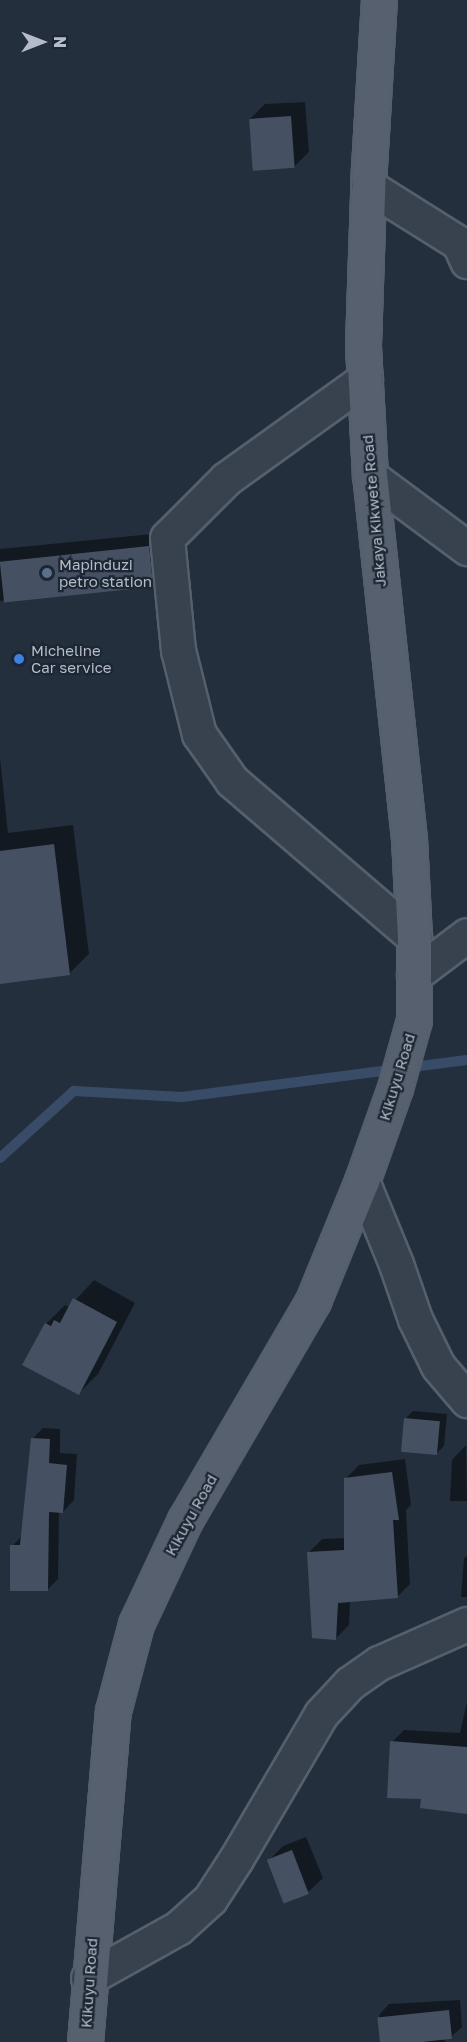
<!DOCTYPE html>
<html>
<head>
<meta charset="utf-8">
<style>
  body { margin:0 }
  #map { position:relative; width:467px; height:2042px; overflow:hidden; background:#242f3e; font-family:"Golos Text",sans-serif }
  div>[style] { position:absolute }
  [style*='--x'] { left:calc(var(--x)*1px); top:calc(var(--y)*1px); width:calc(var(--w)*1px); rotate:calc(var(--a)*1deg) }
  .shadow>* { inset:0; background:#0007 }
  .stream>* { height:10px; margin:-5px; padding:0 5px; transform-origin:5px; border-radius:5px; background:#394c67 }
  .building>* { inset:0; background:#455162; transform-origin:0 0 }
  .roads { filter:drop-shadow(2px 0 #565f6c) drop-shadow(-2px 0 #565f6c) drop-shadow(0 2px #565f6c) drop-shadow(0 -2px #565f6c) }
  .minor>* { height:33px; margin:-16.5px; padding:0 16.5px; transform-origin:16.5px; border-radius:16.5px; background:#38414e }
  .major>* { height:33px; margin:-16.5px; padding:0 16.5px; transform-origin:16.5px; border-radius:16.5px; background:#56606e }
  .dots>* { width:16px; height:16px; translate:-50% -50%; box-sizing:border-box; border:3px solid #1d2633; border-radius:50% }
  span { translate:-50% -50%; white-space:nowrap; text-align:center; line-height:1.15; -webkit-text-stroke:4.5px #1d2633; paint-order:stroke }
  .street-label { font-size:15px; color:#b4bcc9 }
  .poi-label { font-size:15px; color:#b4bcc9 }
  .left { translate:0 -50%; text-align:left }
  .north { position:absolute; left:12px; top:12px; width:60px; height:60px; -webkit-text-stroke:4px #1d2633; paint-order:stroke; rotate:90deg; font-size:16px; font-weight:700; line-height:24px; text-align:center; color:#b4bcc9 }
  .north::after { content:''; display:block; margin:auto; width:21px; height:27px; background:#b4bcc9; clip-path:polygon(50% 0,100% 100%,50% 72%,0 100%) }
</style>
</head>
<body>
<div id="map">
  <div class="shadow">
    <div style="clip-path:polygon(305px 102px,309px 152px,294px 167px,250px 119px,265px 104px)"></div>
    <div style="clip-path:polygon(162px 533px,166px 572px,152px 586px,0 601px,0 549px)"></div>
    <div style="clip-path:polygon(0 758px,8px 833px,73px 825px,89px 954px,69px 974px,0 982px)"></div>
    <div style="clip-path:polygon(94px 1280px,135px 1303px,98px 1374px,79px 1393px,46px 1324px,65px 1305px,69px 1307px)"></div>
    <div style="clip-path:polygon(413px 1411px,447px 1414px,444px 1446px,436px 1454px,405px 1419px)"></div>
    <div style="clip-path:polygon(43px 1428px,60px 1429px,60px 1453px,77px 1454px,74px 1500px,63px 1512px,59px 1511px,58px 1579px,47px 1590px,12px 1546px,22px 1536px,32px 1439px)"></div>
    <div style="clip-path:polygon(466px 1445px,467px 1501px,450px 1501px,452px 1460px)"></div>
    <div style="clip-path:polygon(405px 1459px,411px 1505px,406px 1510px,410px 1584px,397px 1597px,350px 1601px,349px 1625px,336px 1638px,309px 1552px,322px 1539px,345px 1538px,345px 1479px,359px 1465px)"></div>
    <div style="clip-path:polygon(467px 1556px,467px 1597px,461px 1597px,464px 1558px)"></div>
    <div style="clip-path:polygon(467px 1702px,467px 1813px,423px 1798px,392px 1742px,404px 1730px,460px 1733px)"></div>
    <div style="clip-path:polygon(306px 1837px,323px 1878px,308px 1892px,269px 1860px,283px 1846px)"></div>
    <div style="clip-path:polygon(460px 2000px,462px 2027px,451px 2037px,442px 2038px,446px 2042px,381px 2042px,379px 2015px,389px 2004px)"></div>
  </div>
  <div class="stream">
    <div style="--x:0;--y:1158;--w:100;--a:-42.2"></div>
    <div style="--x:74;--y:1091;--w:108;--a:3.2"></div>
    <div style="--x:182;--y:1097;--w:287;--a:-7.4"></div>
  </div>
  <div class="building">
    <div style="left:291px;top:116px;width:52px;height:42px;rotate:86deg"></div>
    <div style="left:149px;top:546px;width:41px;height:150px;rotate:84deg"></div>
    <div style="clip-path:polygon(54px 844px,70px 975px,0 984px,0 851px)"></div>
    <div style="clip-path:polygon(73px 1298px,117px 1322px,79px 1395px,22px 1365px,45px 1323px,51px 1326px,54px 1320px,60px 1323px)"></div>
    <div style="left:404px;top:1418px;width:36px;height:34px;rotate:5deg"></div>
    <div style="clip-path:polygon(31px 1438px,50px 1439px,49px 1463px,67px 1465px,63px 1513px,49px 1512px,48px 1591px,10px 1591px,10px 1545px,20px 1545px)"></div>
    <div style="clip-path:polygon(392px 1472px,399px 1520px,393px 1520px,398px 1598px,338px 1603px,336px 1640px,312px 1638px,307px 1552px,344px 1550px,344px 1478px)"></div>
    <div style="clip-path:polygon(390px 1741px,467px 1747px,467px 1814px,420px 1808px,421px 1799px,387px 1798px)"></div>
    <div style="left:292px;top:1850px;width:47px;height:27px;rotate:69deg"></div>
    <div style="left:449px;top:2010px;width:29px;height:72px;rotate:84deg"></div>
  </div>
  <div class="roads">
    <div class="minor">
      <div style="--x:368;--y:186;--w:107;--a:32.1"></div>
      <div style="--x:459;--y:243;--w:20;--a:66"></div>
      <div style="--x:365;--y:379;--w:171;--a:144.3"></div>
      <div style="--x:226;--y:479;--w:83;--a:135"></div>
      <div style="--x:167;--y:538;--w:113;--a:84.4"></div>
      <div style="--x:178;--y:650;--w:87;--a:76"></div>
      <div style="--x:199;--y:734;--w:57;--a:54.9"></div>
      <div style="--x:232;--y:781;--w:240;--a:40.6"></div>
      <div style="--x:370;--y:476;--w:121;--a:36.6"></div>
      <div style="--x:414;--y:975;--w:66;--a:-37"></div>
      <div style="--x:362;--y:1181;--w:90;--a:67.7"></div>
      <div style="--x:396;--y:1264;--w:58;--a:70.9"></div>
      <div style="--x:415;--y:1319;--w:52;--a:63.9"></div>
      <div style="--x:438;--y:1366;--w:45;--a:49.5"></div>
      <div style="--x:88;--y:1978;--w:103;--a:-29.1"></div>
      <div style="--x:178;--y:1928;--w:43;--a:-42.2"></div>
      <div style="--x:210;--y:1899;--w:48;--a:-57"></div>
      <div style="--x:236;--y:1859;--w:168;--a:-59.6"></div>
      <div style="--x:321;--y:1714;--w:42;--a:-46.9"></div>
      <div style="--x:350;--y:1683;--w:35;--a:-35"></div>
      <div style="--x:379;--y:1663;--w:96;--a:-23.9"></div>
    </div>
    <div class="major">
      <div style="--x:85;--y:2042;--w:332;--a:-85.2"></div>
      <div style="--x:113;--y:1711;--w:90;--a:-75.2"></div>
      <div style="--x:136;--y:1624;--w:115;--a:-64.8"></div>
      <div style="--x:185;--y:1520;--w:254;--a:-59.7"></div>
      <div style="--x:313;--y:1301;--w:130;--a:-67.8"></div>
      <div style="--x:362;--y:1181;--w:99;--a:-70.5"></div>
      <div style="--x:395;--y:1088;--w:71;--a:-74.4"></div>
      <div style="--x:414;--y:1020;--w:83;--a:-90"></div>
      <div style="--x:414;--y:937;--w:98;--a:-92.9"></div>
      <div style="--x:409;--y:839;--w:365;--a:-96.1"></div>
      <div style="--x:370;--y:476;--w:131;--a:-93.1"></div>
      <div style="--x:363;--y:345;--w:178;--a:-88.1"></div>
      <div style="--x:369;--y:167;--w:167;--a:-86.6"></div>
    </div>
  </div>
  <div class="dots">
    <div style="left:47px;top:573px;background:#5c6f8a"></div>
    <div style="left:19px;top:659px;background:#3f7fe0"></div>
  </div>
  <div class="street-label">
    <span style="left:374px;top:511px;rotate:-95deg">Jakaya Kikwete Road</span>
    <span style="left:397px;top:1077px;rotate:-73deg">Kikuyu Road</span>
    <span style="left:191px;top:1515px;rotate:-61deg">Kikuyu Road</span>
    <span style="left:89px;top:1983px;rotate:-86deg">Kikuyu Road</span>
  </div>
  <div class="poi-label">
    <span class="left" style="left:59px;top:573px">Mapinduzi<br>petro station</span>
    <span class="left" style="left:31px;top:659px">Micheline<br>Car service</span>
  </div>
  <div class="north">N</div>
</div>
</body>
</html>
